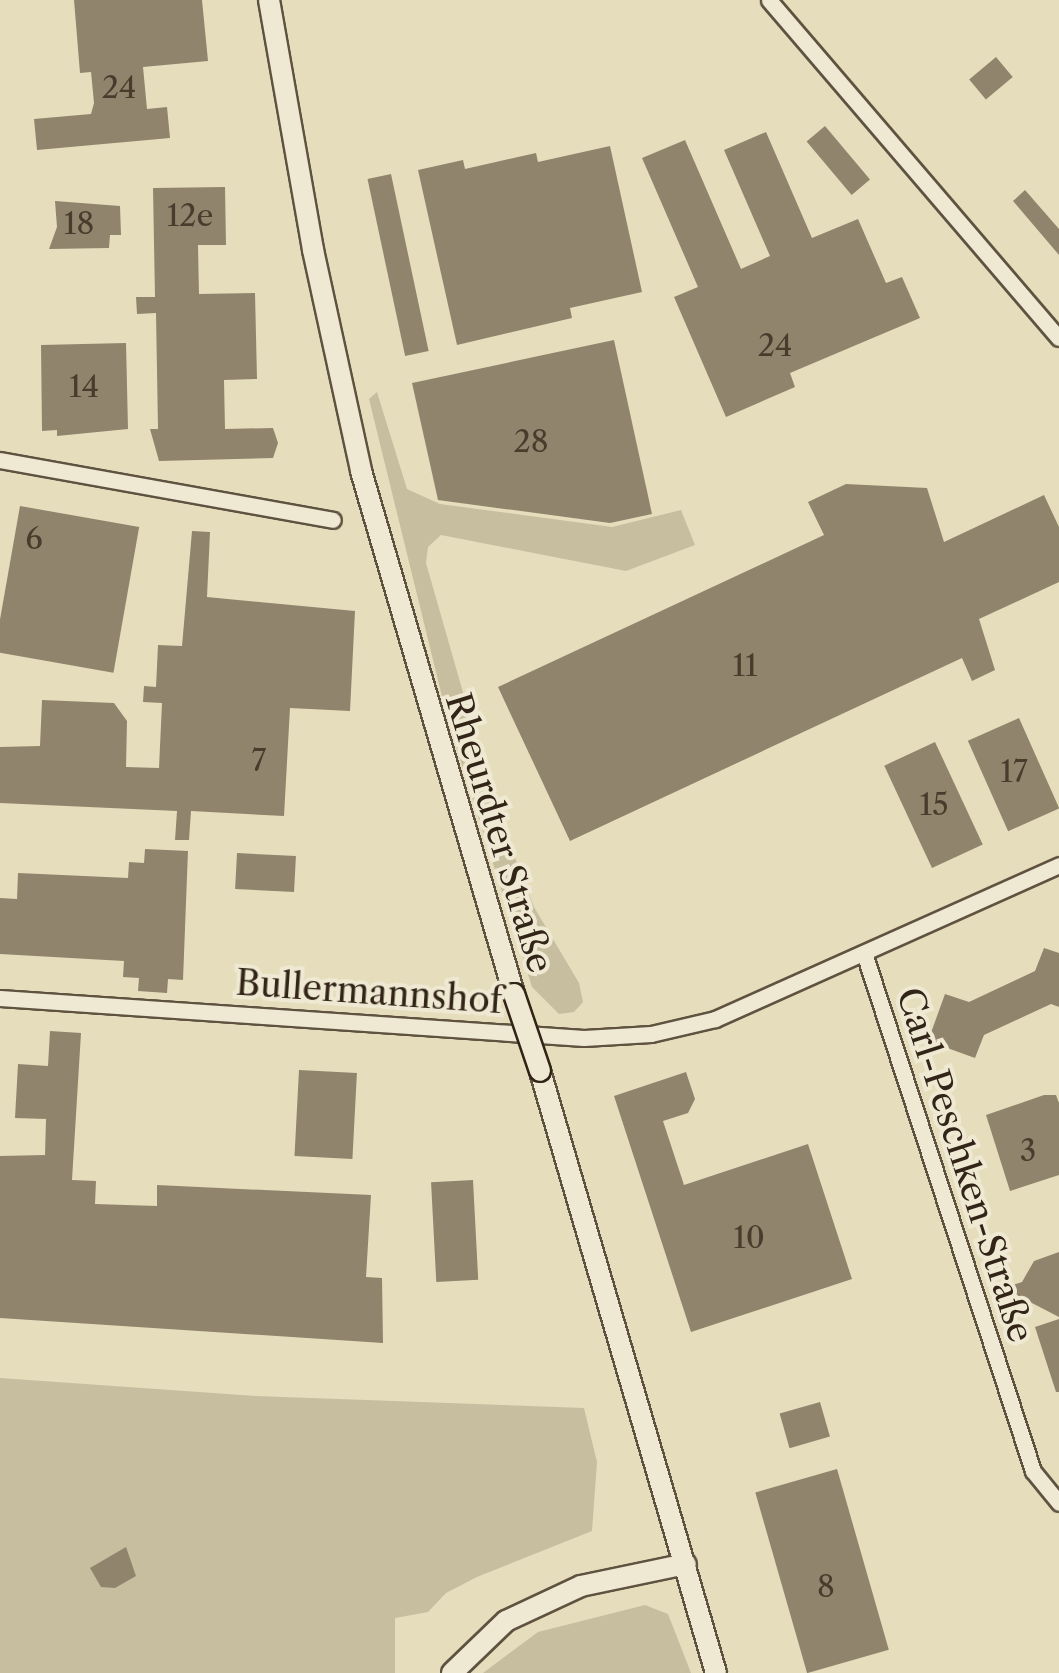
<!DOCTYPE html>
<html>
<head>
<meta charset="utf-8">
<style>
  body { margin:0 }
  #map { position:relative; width:1059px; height:1673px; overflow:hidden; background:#e6ddbc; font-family:"Libre Caslon Text",serif }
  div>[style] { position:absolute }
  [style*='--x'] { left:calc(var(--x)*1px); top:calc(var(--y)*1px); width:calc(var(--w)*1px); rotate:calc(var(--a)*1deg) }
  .green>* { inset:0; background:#c7bea0 }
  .building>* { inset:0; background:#90846d; transform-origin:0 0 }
  .roads { filter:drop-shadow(2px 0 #5f5240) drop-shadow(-2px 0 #5f5240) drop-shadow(0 2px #5f5240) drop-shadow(0 -2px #5f5240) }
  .minor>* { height:15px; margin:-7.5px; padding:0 7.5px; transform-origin:7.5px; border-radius:7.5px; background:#efe9d3 }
  .secondary>* { height:20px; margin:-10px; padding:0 10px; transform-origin:10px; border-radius:10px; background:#efe9d3 }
  .bridges { filter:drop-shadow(2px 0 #322417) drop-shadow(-2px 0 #322417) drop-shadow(0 2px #322417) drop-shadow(0 -2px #322417) }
  .secondary-bridge>* { height:20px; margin:-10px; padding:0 10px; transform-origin:10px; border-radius:10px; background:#efe9d3 }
  span { translate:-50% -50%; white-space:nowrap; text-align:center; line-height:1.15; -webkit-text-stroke:8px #efe9d3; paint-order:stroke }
  .number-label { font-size:30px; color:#4a3c2c }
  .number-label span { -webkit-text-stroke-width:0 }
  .street-label { font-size:35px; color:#322417 }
</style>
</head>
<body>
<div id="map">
  <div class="green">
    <div style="clip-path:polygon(377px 392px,407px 489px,440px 504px,612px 527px,681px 510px,695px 545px,626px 571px,441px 535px,428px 547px,426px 563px,497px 811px,534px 907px,579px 983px,583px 1002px,574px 1012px,559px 1014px,532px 987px,448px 721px,369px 399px)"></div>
    <div style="clip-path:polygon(0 1378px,256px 1396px,584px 1408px,597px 1462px,592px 1531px,477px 1577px,446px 1593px,428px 1612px,395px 1618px,395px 1673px,0 1673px)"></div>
    <div style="clip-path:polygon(645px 1605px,668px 1614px,691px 1673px,483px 1673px,538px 1632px)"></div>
  </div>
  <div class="building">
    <div style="clip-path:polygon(74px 0,202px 0,208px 61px,143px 67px,147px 109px,167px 107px,170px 138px,37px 150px,34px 119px,91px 114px,94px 103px,91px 72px,80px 73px)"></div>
    <div style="left:996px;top:57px;width:26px;height:35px;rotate:50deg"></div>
    <div style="left:825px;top:126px;width:70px;height:24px;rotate:50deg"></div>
    <div style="clip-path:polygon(766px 132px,812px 238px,858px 219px,886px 283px,902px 277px,920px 318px,790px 373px,795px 387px,726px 417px,674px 297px,698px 287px,642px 158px,685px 140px,741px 269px,770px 256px,724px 150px)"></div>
    <div style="clip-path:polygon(610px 146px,642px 292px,570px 308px,572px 318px,457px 345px,418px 170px,463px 160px,465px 169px,536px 153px,538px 162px)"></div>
    <div style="left:391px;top:174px;width:181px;height:24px;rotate:78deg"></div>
    <div style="clip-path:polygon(225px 187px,226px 245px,198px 245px,199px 294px,255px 293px,257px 379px,224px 380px,225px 429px,273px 428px,278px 443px,273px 458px,159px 461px,150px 429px,158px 429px,156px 313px,137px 314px,136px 297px,155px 297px,153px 188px)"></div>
    <div style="clip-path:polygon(1025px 190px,1059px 229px,1059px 255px,1013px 201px)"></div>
    <div style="clip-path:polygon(55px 201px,120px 206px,121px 235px,110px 235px,109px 248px,49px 249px,57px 227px)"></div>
    <div style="clip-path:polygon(614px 340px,652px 514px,610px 523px,438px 500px,412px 383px)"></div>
    <div style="clip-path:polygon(126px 343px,128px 429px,57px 436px,57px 430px,42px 431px,41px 345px)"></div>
    <div style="clip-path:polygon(846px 484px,927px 488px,944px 542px,1044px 495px,1059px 527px,1059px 582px,979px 619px,995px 670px,972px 681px,962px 658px,570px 841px,498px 687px,824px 535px,808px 502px)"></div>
    <div style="left:20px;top:506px;width:121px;height:148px;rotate:10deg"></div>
    <div style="clip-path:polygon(192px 531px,210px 532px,207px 597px,355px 611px,350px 711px,290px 708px,284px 816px,191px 811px,189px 840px,175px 840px,177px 811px,0 803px,0 747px,40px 746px,42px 700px,114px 703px,127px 721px,126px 767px,159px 768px,162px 703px,143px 702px,144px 686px,156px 687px,158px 645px,182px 646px)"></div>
    <div style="left:1019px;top:718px;width:99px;height:56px;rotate:66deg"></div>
    <div style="left:935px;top:742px;width:113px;height:56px;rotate:65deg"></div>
    <div style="clip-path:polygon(145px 849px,188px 851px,183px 980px,168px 979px,167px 993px,138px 991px,139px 978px,123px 977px,124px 961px,0 954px,0 898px,17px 899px,18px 873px,128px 878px,129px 862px,144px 863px)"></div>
    <div style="left:237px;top:853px;width:59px;height:36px;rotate:3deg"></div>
    <div style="clip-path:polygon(1044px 948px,1059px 953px,1059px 1007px,1051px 1004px,984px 1035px,975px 1058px,928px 1041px,945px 994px,969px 1002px,1035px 971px)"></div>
    <div style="clip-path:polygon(50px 1031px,81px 1033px,72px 1180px,96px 1181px,95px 1204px,157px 1206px,157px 1185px,371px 1195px,366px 1277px,382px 1278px,383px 1343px,0 1318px,0 1156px,45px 1155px,46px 1119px,15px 1118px,18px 1064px,48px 1066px)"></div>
    <div style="left:299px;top:1070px;width:58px;height:86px;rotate:3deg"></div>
    <div style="clip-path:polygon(686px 1072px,695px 1099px,688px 1113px,663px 1121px,684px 1185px,808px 1144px,852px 1279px,691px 1332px,614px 1096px)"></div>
    <div style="clip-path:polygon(1044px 1095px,1056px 1095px,1059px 1103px,1059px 1175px,1010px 1191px,986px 1115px)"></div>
    <div style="left:473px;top:1180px;width:100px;height:42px;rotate:87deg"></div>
    <div style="clip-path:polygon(1059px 1252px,1059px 1317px,1003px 1288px,1022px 1282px,1034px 1261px)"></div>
    <div style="clip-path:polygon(1059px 1319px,1059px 1392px,1056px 1392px,1035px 1327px)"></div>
    <div style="left:820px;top:1402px;width:36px;height:42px;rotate:74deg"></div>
    <div style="left:837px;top:1469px;width:188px;height:85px;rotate:74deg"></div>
    <div style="clip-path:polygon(126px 1547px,136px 1576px,115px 1588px,101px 1587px,90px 1568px)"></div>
  </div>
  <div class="roads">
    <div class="minor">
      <div style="--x:769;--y:0;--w:445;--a:49.4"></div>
      <div style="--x:0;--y:460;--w:338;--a:10.2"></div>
      <div style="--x:864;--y:953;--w:545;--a:71.93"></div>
      <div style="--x:1033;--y:1471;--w:41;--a:50.9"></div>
      <div style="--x:0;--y:998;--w:585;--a:3.92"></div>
      <div style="--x:584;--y:1038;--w:67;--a:-3.4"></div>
      <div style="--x:651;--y:1034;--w:66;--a:-13.2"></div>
      <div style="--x:715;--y:1019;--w:377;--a:-24.1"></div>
    </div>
    <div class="secondary">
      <div style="--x:269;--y:0;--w:254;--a:80"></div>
      <div style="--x:313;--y:250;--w:226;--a:77.7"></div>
      <div style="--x:361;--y:471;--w:545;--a:73.69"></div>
      <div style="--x:540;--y:1071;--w:627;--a:73.7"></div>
      <div style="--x:452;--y:1673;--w:75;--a:-43.9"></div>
      <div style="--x:506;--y:1621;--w:83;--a:-25"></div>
      <div style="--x:581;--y:1586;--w:107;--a:-11.8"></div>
    </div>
  </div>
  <div class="bridges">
    <div class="secondary-bridge">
      <div style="--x:514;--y:994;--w:81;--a:71.3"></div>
    </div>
  </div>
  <div class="number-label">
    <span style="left:119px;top:88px">24</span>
    <span style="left:190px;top:216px">12e</span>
    <span style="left:79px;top:224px">18</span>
    <span style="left:775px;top:346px">24</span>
    <span style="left:84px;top:387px">14</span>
    <span style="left:531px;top:442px">28</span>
    <span style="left:34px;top:539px">6</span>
    <span style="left:745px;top:666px">11</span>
    <span style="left:259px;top:761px">7</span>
    <span style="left:1014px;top:772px">17</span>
    <span style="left:934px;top:805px">15</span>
    <span style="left:1028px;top:1151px">3</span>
    <span style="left:749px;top:1238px">10</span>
    <span style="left:826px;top:1587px">8</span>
  </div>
  <div class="street-label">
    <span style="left:499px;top:833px;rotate:73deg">Rheurdter Straße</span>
    <span style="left:369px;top:992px;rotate:4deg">Bullermannshof</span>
    <span style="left:965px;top:1165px;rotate:72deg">Carl-Peschken-Straße</span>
  </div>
</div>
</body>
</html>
